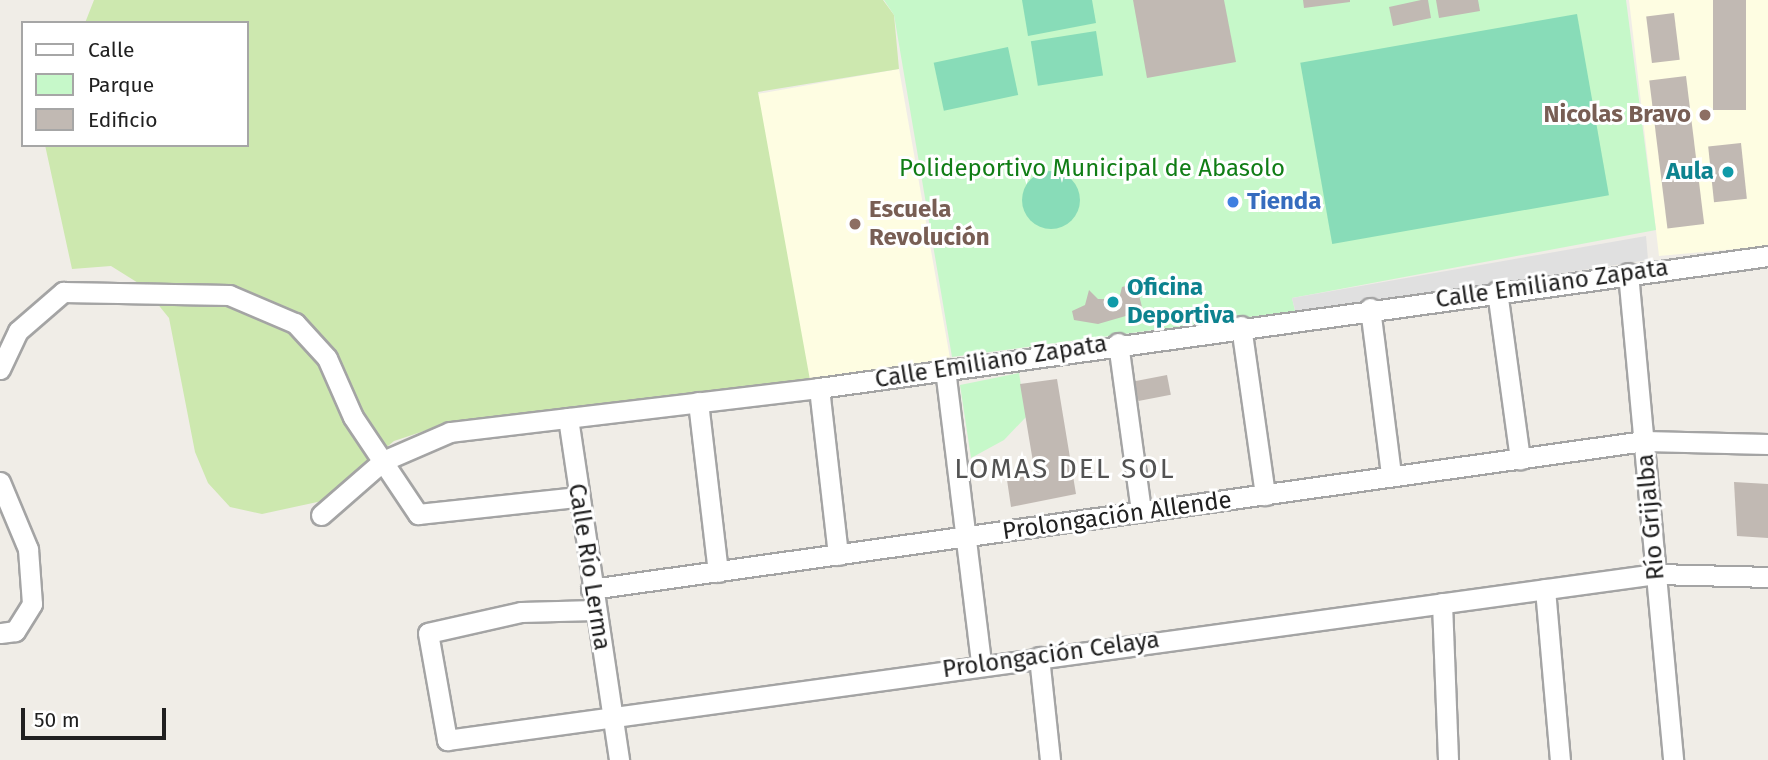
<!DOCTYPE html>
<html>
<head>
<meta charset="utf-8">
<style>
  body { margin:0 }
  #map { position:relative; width:1768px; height:760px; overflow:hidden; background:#f0ede7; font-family:"Fira Sans",sans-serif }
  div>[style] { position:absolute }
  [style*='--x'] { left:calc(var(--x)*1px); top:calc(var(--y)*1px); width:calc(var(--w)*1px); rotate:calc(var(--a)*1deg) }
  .education>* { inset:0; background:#fefde2; transform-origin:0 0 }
  .grass>* { inset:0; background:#cde8af }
  .park>* { inset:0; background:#c6f8c9 }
  .pitch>* { inset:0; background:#88dcb8; transform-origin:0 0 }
  .round { border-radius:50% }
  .parking>* { inset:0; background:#e0e0e0 }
  .building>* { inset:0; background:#c1b9b3; transform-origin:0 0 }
  .roads { filter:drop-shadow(2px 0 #a4a4a4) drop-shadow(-2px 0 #a4a4a4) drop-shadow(0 2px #a4a4a4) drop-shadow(0 -2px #a4a4a4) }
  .minor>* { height:19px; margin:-9.5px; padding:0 9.5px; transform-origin:9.5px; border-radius:9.5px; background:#fff }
  .dots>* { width:19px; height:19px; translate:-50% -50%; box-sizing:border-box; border:4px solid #fff; border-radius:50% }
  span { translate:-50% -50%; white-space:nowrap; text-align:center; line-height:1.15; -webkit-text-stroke:6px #fff; paint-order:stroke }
  .education-label { font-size:24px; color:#785e54; font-weight:700 }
  .right { translate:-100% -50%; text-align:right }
  .left { translate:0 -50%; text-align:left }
  .park-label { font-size:24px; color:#107d15 }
  .culture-label { font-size:24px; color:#0d838f; font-weight:700 }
  .shop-label { font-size:24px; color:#366cbe; font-weight:700 }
  .street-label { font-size:24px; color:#202020 }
  .quarter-label { font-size:28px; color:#535353; letter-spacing:2px }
  .legend { position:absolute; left:21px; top:21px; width:228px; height:126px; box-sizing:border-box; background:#fff; border:2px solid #a6a6a6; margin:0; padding:9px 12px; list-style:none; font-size:21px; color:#202020 }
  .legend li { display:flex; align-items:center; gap:14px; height:35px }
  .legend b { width:35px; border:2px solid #a6a6a6 }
  .scale { position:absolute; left:21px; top:708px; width:145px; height:32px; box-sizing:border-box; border:4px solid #202020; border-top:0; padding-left:9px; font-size:21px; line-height:24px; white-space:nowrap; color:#202020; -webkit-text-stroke:5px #fff; paint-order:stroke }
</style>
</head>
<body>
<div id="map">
  <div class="education">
    <div style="clip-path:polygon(1629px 0,1768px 0,1768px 246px,1659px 256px)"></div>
    <div style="left:899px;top:69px;width:293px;height:144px;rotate:80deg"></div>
  </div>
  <div class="grass">
    <div style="clip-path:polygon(94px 0,883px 0,894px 15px,899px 69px,758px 92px,810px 380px,445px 424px,394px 441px,322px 501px,262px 514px,230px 507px,208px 483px,195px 452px,169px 318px,143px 286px,111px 266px,72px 269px,45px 145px,247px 145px,247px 23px,85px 23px)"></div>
  </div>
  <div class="park">
    <div style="clip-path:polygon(884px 0,1626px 0,1656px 230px,1292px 298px,1295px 311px,952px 357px,894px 15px)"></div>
    <div style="clip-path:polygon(1019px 373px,1026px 417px,1004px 440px,971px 458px,960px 385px)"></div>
  </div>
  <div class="pitch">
    <div style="clip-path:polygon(1022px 0,1092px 0,1096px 23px,1028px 36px)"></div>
    <div style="left:1577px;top:14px;width:184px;height:281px;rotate:80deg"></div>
    <div style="left:1096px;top:31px;width:45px;height:66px;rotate:81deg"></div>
    <div style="left:1008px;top:47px;width:49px;height:76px;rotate:78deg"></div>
    <div class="round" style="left:1022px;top:171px;width:58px;height:58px"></div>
  </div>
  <div class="parking">
    <div style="clip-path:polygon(1646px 236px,1648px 260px,1296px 314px,1292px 298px)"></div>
  </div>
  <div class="building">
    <div style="clip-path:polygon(1133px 0,1224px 0,1236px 62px,1147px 78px)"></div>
    <div style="clip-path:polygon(1303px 0,1350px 0,1350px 2px,1304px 8px)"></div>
    <div style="clip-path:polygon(1421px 0,1428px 0,1431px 18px,1393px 26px,1389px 7px)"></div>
    <div style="clip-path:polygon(1436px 0,1478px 0,1480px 11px,1439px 18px)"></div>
    <div style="left:1713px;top:0;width:33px;height:110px"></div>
    <div style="left:1674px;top:13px;width:47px;height:28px;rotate:83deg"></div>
    <div style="left:1686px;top:76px;width:149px;height:37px;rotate:83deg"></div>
    <div style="left:1741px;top:143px;width:56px;height:33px;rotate:84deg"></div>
    <div style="left:1239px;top:194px;width:12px;height:14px;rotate:76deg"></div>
    <div style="clip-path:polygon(1136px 283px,1143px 311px,1098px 324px,1074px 320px,1072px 311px,1085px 305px,1089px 290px,1098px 299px,1119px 299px,1122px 287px)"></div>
    <div style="left:1167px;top:375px;width:20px;height:33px;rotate:79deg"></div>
    <div style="clip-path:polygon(1057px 379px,1076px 494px,1011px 507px,1007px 480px,1035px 474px,1020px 384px)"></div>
    <div style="clip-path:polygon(1734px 482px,1768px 484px,1768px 538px,1737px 536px)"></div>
  </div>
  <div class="roads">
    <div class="minor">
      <div style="--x:1628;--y:273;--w:489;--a:84.7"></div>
      <div style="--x:1497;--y:291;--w:170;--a:82.2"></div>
      <div style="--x:1370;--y:308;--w:168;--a:82.8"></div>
      <div style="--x:1241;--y:326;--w:171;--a:81.9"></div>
      <div style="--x:1118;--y:343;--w:170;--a:82.2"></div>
      <div style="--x:0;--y:369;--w:42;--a:-64.7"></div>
      <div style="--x:18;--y:331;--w:60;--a:-40.9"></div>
      <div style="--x:63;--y:292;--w:166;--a:1"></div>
      <div style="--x:229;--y:295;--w:72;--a:23"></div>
      <div style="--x:295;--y:323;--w:47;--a:47.6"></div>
      <div style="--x:327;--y:358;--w:64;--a:66.2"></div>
      <div style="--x:353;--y:417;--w:117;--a:56.2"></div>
      <div style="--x:418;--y:514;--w:161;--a:-6.1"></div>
      <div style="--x:945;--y:369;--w:297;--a:83"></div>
      <div style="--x:819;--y:388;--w:168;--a:83.5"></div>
      <div style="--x:698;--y:402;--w:171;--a:83.3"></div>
      <div style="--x:568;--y:418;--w:346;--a:81.5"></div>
      <div style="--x:0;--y:482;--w:73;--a:67.3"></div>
      <div style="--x:28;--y:549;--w:55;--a:85.8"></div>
      <div style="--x:32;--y:604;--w:32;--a:122"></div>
      <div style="--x:15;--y:631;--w:15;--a:172"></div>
      <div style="--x:321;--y:515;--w:82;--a:-41.1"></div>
      <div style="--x:383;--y:461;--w:73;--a:-23.4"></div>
      <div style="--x:450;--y:432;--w:372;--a:-6.8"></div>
      <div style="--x:819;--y:388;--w:958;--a:-7.92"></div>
      <div style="--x:591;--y:589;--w:1063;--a:-8"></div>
      <div style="--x:1644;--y:441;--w:124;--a:1.4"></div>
      <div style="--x:1545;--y:589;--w:172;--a:85"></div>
      <div style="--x:1442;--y:603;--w:157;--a:87.8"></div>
      <div style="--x:595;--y:610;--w:74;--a:178.5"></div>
      <div style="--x:521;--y:612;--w:95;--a:167.3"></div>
      <div style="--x:428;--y:633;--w:109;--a:79.9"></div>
      <div style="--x:447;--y:740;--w:1220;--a:-7.82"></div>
      <div style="--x:1656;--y:574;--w:112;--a:1.5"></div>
      <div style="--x:1039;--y:657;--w:104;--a:83.9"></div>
    </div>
  </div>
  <div class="dots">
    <div style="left:1705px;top:115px;background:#8d6e63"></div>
    <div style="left:1728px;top:172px;background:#0f9aa8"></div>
    <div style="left:1233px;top:202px;background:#3f7fe0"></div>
    <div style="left:855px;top:224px;background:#8d6e63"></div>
    <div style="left:1113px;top:302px;background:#0f9aa8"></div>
  </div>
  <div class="education-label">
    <span class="right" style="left:1691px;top:115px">Nicolas Bravo</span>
    <span class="left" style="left:869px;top:224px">Escuela<br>Revolución</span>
  </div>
  <div class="park-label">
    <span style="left:1092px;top:169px">Polideportivo Municipal de Abasolo</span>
  </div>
  <div class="culture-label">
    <span class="right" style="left:1714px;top:172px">Aula</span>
    <span class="left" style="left:1127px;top:302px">Oficina<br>Deportiva</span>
  </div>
  <div class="shop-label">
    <span class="left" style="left:1247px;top:202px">Tienda</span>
  </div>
  <div class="street-label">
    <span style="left:1552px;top:284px;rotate:-8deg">Calle Emiliano Zapata</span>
    <span style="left:991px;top:362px;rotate:-9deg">Calle Emiliano Zapata</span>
    <span style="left:1117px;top:516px;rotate:-8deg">Prolongación Allende</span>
    <span style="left:1651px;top:517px;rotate:-95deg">Río Grijalba</span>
    <span style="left:589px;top:567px;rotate:81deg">Calle Río Lerma</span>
    <span style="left:1051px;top:655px;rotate:-8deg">Prolongación Celaya</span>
  </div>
  <div class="quarter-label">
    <span style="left:1065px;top:469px">LOMAS DEL SOL</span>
  </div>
  <ul class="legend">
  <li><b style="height:9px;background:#fff"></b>Calle</li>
  <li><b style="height:19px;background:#c6f8c9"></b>Parque</li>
  <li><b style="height:19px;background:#c1b9b3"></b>Edificio</li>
  </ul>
  <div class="scale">50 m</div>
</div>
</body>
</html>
